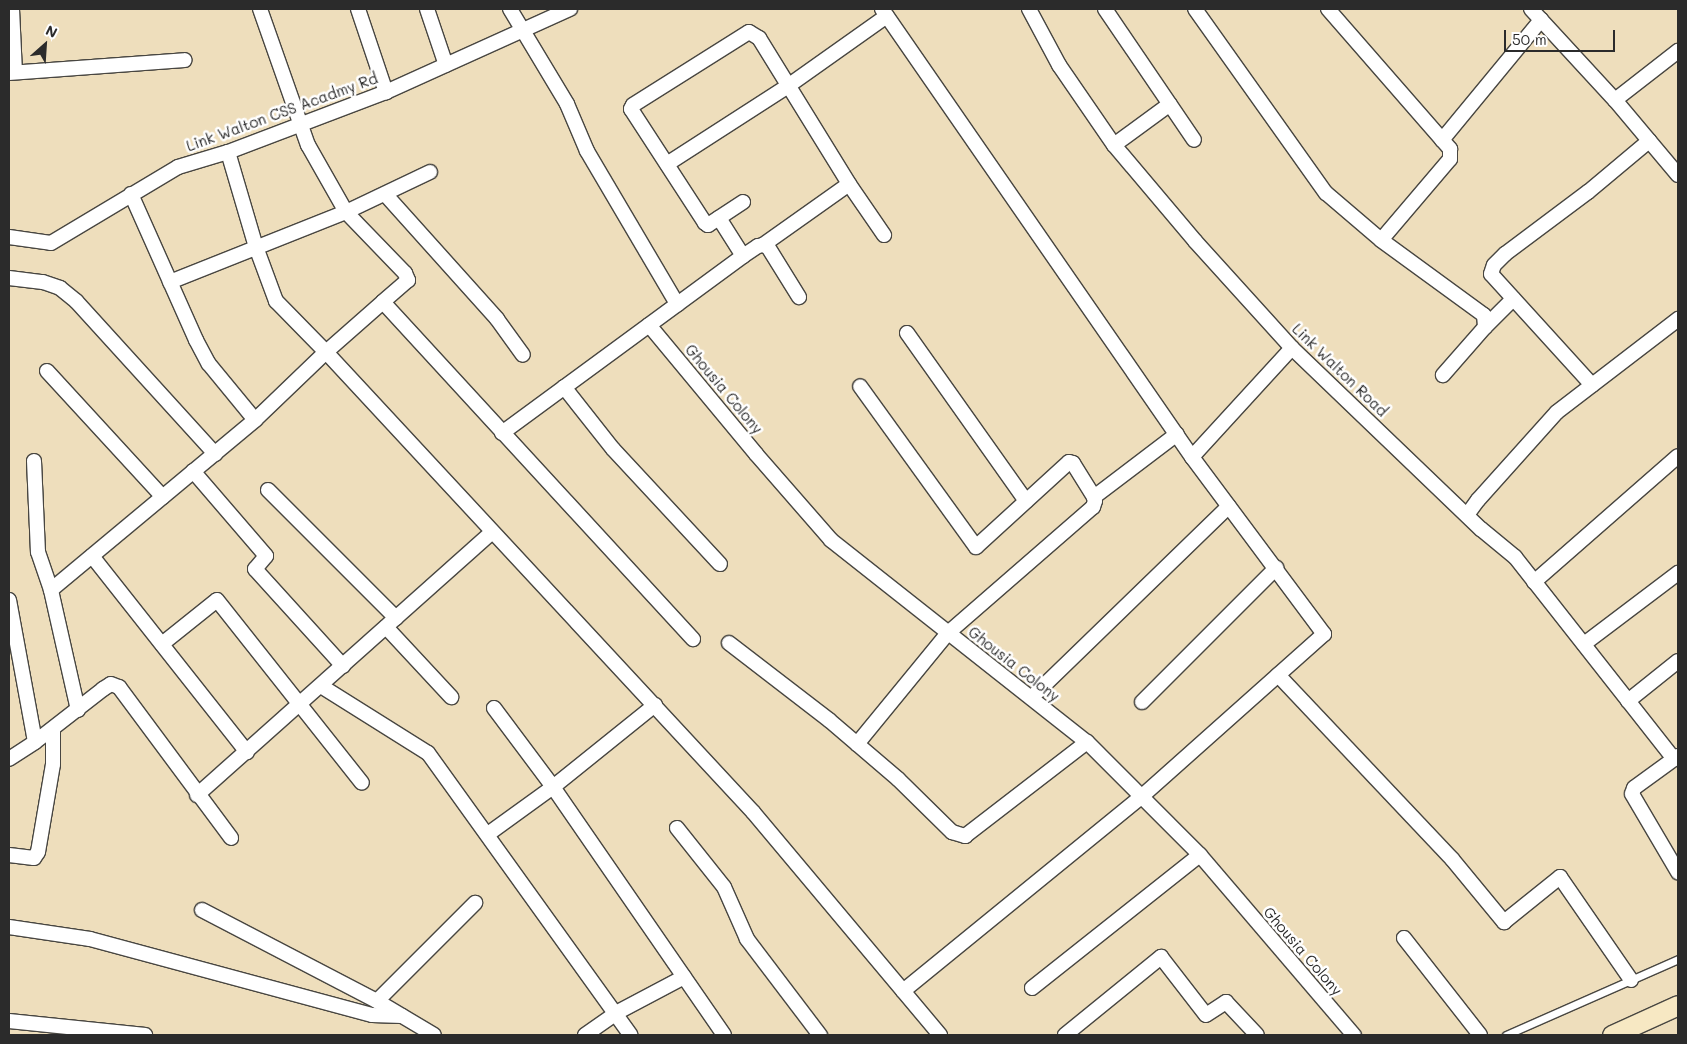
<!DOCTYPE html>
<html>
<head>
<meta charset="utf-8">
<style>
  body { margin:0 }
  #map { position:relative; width:1687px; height:1044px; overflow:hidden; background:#eedebc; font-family:Mali,sans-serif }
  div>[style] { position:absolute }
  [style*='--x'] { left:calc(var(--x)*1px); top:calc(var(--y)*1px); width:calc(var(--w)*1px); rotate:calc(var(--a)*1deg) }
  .roads { filter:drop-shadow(1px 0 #484641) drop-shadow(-1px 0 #484641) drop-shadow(0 1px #484641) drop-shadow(0 -1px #484641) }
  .service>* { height:7px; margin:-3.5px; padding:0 3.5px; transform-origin:3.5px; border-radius:3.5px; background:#fff }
  .minor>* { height:14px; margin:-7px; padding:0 7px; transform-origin:7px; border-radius:7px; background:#fff }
  .secondary>* { height:19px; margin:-9.5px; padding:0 9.5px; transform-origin:9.5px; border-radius:9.5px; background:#f7e8c3 }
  span { translate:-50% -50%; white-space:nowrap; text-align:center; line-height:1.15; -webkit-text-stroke:5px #fff; paint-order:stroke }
  .street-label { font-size:15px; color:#2b2b2b }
  .frame { position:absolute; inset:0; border:10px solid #2b2b2b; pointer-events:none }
  .north { position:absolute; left:20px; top:20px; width:50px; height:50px; -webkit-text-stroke:4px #fff; paint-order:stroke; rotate:26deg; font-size:14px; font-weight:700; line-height:20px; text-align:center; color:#2b2b2b }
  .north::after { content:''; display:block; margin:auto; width:18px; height:22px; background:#2b2b2b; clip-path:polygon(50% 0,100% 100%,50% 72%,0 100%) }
  .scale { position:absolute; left:1504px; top:30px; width:111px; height:22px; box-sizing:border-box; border:2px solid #2b2b2b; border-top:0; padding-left:6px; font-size:15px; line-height:18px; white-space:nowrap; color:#2b2b2b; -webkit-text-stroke:4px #fff; paint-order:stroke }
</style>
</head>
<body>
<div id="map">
  <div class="roads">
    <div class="service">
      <div style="--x:1506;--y:1035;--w:188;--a:-23.8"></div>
    </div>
    <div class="minor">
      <div style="--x:12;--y:9;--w:63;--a:87.3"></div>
      <div style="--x:260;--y:9;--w:144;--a:70.6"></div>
      <div style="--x:308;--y:145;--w:77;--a:60.4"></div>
      <div style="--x:346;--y:212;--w:85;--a:46"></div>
      <div style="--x:405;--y:273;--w:8;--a:67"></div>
      <div style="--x:408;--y:280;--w:33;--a:139"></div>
      <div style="--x:383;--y:302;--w:458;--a:47.4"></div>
      <div style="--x:358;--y:9;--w:88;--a:71.4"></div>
      <div style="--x:427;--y:9;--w:59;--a:71.3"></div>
      <div style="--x:510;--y:9;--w:111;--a:59"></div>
      <div style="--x:567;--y:104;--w:51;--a:66.9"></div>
      <div style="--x:587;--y:151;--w:178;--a:59.5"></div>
      <div style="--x:882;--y:9;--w:545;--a:55.32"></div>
      <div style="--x:1192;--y:457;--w:221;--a:53.3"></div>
      <div style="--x:1324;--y:634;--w:245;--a:138.3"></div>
      <div style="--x:1141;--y:797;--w:307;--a:140.8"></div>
      <div style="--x:1029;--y:9;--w:64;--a:61.8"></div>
      <div style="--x:1059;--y:65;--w:97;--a:55.5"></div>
      <div style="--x:1114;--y:145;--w:126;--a:49.8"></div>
      <div style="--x:1195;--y:241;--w:144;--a:47.8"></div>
      <div style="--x:1292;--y:348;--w:262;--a:43.8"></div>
      <div style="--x:1481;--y:529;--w:44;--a:39.5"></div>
      <div style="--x:1515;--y:557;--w:257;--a:51.8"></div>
      <div style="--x:1105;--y:9;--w:158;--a:55.8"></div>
      <div style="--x:1195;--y:9;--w:226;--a:54.6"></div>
      <div style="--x:1326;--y:193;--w:72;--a:40.5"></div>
      <div style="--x:1381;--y:240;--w:127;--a:36.1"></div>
      <div style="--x:1484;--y:315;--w:12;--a:85"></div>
      <div style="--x:1485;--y:327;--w:64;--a:131.2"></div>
      <div style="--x:1328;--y:9;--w:186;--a:48.9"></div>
      <div style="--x:1450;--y:149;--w:10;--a:90"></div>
      <div style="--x:1450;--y:159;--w:106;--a:130.4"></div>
      <div style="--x:1531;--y:9;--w:124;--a:47.3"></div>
      <div style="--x:1615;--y:100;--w:98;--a:50"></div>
      <div style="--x:9;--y:73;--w:176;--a:-4.2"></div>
      <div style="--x:1615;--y:100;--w:80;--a:-37.9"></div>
      <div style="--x:1442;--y:140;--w:156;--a:-50.5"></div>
      <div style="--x:1114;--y:145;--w:69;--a:-36.2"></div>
      <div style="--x:228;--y:152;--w:99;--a:73.6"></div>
      <div style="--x:256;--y:247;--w:58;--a:69.7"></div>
      <div style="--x:276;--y:301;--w:71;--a:45.6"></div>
      <div style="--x:326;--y:352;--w:628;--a:47.13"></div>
      <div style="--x:753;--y:812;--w:291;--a:50"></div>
      <div style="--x:667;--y:164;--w:144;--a:-32.8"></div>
      <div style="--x:788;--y:86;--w:121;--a:-35.3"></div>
      <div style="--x:131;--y:194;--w:160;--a:66"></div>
      <div style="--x:196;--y:340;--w:27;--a:62"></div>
      <div style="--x:209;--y:364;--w:72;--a:50.6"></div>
      <div style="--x:385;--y:194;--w:168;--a:48.1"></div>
      <div style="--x:497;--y:319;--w:44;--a:54.2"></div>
      <div style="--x:743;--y:202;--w:42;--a:146.7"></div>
      <div style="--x:708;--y:225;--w:4;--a:-146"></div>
      <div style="--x:705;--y:223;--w:136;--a:-123"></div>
      <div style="--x:631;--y:109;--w:4;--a:-63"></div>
      <div style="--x:633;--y:105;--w:137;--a:-32.2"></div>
      <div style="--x:749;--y:32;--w:12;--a:31"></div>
      <div style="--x:759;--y:38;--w:172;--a:58.3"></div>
      <div style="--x:849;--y:184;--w:62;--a:55.5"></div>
      <div style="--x:9;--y:237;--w:42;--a:8.1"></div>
      <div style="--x:51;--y:243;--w:148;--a:-30.9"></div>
      <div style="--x:178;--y:167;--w:52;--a:-16.7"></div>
      <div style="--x:228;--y:152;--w:169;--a:-20.8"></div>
      <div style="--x:386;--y:92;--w:202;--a:-24.3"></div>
      <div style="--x:763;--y:245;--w:105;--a:-35.3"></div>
      <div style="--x:743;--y:256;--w:18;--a:-34"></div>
      <div style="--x:758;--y:246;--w:5;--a:-11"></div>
      <div style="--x:763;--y:245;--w:5;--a:22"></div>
      <div style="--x:768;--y:247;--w:59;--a:58.2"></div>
      <div style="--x:9;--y:278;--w:34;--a:7"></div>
      <div style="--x:43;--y:282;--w:18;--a:19"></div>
      <div style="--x:60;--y:288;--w:21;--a:39"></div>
      <div style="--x:76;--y:301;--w:207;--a:47.7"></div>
      <div style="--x:170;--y:282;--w:189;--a:-21.7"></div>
      <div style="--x:346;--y:212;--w:93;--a:-25.5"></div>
      <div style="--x:649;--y:325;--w:168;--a:50.3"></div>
      <div style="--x:756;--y:454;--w:114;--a:48.9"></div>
      <div style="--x:831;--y:540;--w:326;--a:38.3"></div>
      <div style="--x:1087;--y:742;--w:160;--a:45"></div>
      <div style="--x:1200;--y:855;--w:237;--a:49.5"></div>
      <div style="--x:1485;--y:327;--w:40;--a:-45"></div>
      <div style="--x:907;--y:333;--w:206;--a:54.7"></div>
      <div style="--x:47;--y:371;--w:171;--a:47.4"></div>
      <div style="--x:1592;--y:385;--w:150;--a:-132.3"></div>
      <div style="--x:1491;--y:274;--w:9;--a:-72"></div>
      <div style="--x:1494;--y:265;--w:16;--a:-45"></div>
      <div style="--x:1505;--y:254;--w:104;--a:-36.8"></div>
      <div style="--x:1588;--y:192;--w:80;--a:-39.9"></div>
      <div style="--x:564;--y:387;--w:79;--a:51.7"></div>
      <div style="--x:613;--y:449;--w:157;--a:47.1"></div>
      <div style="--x:502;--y:433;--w:299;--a:-36.3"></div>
      <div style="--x:743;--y:256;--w:45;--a:-122.3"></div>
      <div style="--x:1192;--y:457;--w:148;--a:-47.5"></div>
      <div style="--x:34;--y:461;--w:91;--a:87.5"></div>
      <div style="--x:38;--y:552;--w:40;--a:71.1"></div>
      <div style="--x:193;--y:471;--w:112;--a:49.3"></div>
      <div style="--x:266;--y:556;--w:17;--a:130"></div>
      <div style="--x:255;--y:569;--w:131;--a:47.8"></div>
      <div style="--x:268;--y:490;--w:181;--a:45"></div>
      <div style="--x:1094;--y:497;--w:104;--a:-37.2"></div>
      <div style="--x:1467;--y:515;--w:19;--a:-54"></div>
      <div style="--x:1478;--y:500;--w:118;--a:-48.1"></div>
      <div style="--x:1557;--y:412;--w:153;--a:-37.5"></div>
      <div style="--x:92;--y:556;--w:250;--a:51.7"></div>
      <div style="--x:1534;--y:582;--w:191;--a:-41.2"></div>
      <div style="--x:9;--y:600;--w:144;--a:79.6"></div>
      <div style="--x:386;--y:627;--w:96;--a:47.1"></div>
      <div style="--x:729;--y:643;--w:126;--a:37.6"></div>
      <div style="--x:829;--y:720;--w:91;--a:40.5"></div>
      <div style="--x:898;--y:779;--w:76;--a:44.5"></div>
      <div style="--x:952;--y:832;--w:14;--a:17"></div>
      <div style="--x:965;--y:836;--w:154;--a:-37.6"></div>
      <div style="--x:162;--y:644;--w:70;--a:-38.7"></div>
      <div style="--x:217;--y:600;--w:233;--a:51.6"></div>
      <div style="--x:1584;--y:644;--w:118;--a:-37.1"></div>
      <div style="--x:1278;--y:675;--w:253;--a:46.6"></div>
      <div style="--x:1452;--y:859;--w:82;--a:50.5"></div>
      <div style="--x:1504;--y:922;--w:72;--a:-38.8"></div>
      <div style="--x:1560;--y:877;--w:125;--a:55.4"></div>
      <div style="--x:321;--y:686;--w:126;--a:32.1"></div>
      <div style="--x:428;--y:753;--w:347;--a:54.3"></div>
      <div style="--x:1032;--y:697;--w:274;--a:-44.1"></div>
      <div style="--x:1628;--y:701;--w:64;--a:-38.7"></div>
      <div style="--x:1142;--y:702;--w:190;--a:-45"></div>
      <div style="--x:494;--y:708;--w:99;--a:53.2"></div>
      <div style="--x:553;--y:787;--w:301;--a:55.4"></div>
      <div style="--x:78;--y:710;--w:123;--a:-102.7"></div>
      <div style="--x:51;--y:590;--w:266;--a:-39.8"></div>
      <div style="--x:255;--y:420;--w:98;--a:-43.8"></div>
      <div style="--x:326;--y:352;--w:76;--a:-41.3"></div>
      <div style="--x:857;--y:744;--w:144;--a:-50.7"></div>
      <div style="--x:948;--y:633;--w:192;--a:-41"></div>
      <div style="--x:1093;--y:507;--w:6;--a:-72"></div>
      <div style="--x:1095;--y:501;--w:4;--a:-104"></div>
      <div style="--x:1094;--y:497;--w:40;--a:-122"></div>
      <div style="--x:1073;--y:463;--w:4;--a:-166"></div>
      <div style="--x:1069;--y:462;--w:126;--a:137.6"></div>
      <div style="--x:976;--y:547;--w:198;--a:-125.8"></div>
      <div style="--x:1678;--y:756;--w:54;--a:144"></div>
      <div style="--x:1634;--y:788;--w:6;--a:108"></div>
      <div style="--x:1632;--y:794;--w:91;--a:59.5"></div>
      <div style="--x:9;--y:759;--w:31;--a:-33"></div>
      <div style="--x:35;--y:742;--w:86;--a:-37.9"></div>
      <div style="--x:103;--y:689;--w:9;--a:-32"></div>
      <div style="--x:111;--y:684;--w:9;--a:21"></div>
      <div style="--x:119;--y:687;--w:188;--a:53.4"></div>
      <div style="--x:197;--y:795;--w:395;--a:-41.7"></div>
      <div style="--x:677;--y:828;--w:75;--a:51.5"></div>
      <div style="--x:724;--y:887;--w:57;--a:66.1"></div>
      <div style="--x:747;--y:939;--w:121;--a:52.8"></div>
      <div style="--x:488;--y:834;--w:80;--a:-35.9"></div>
      <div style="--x:553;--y:787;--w:131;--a:-38.8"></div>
      <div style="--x:9;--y:855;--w:25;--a:7"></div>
      <div style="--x:34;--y:858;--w:7;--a:-56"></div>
      <div style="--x:38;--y:852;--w:89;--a:-80.3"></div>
      <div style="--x:53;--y:764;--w:35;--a:-90"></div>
      <div style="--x:202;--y:910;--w:197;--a:27.5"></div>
      <div style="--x:377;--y:1001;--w:66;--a:30.8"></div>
      <div style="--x:9;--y:927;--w:82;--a:8.4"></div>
      <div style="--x:90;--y:939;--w:292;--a:15.1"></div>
      <div style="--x:372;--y:1015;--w:30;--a:2"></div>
      <div style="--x:1404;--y:938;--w:123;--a:51.9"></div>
      <div style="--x:1032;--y:988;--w:214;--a:-38.4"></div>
      <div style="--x:377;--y:1001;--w:139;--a:-45"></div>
      <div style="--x:9;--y:1021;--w:137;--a:5.9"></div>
      <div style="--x:585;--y:1035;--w:38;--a:-35"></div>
      <div style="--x:616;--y:1013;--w:77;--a:-27.9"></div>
      <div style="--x:1065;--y:1035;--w:124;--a:-39.1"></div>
      <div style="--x:1161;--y:957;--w:73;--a:52.2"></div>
      <div style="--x:1206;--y:1015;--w:24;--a:-33"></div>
      <div style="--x:1226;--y:1002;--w:45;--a:46.8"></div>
    </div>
    <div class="secondary">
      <div style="--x:1612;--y:1035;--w:72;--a:-24.4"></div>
    </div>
  </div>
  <div class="street-label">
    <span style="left:282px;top:112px;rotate:-20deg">Link Walton CSS Acadmy Rd</span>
    <span style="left:1340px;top:370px;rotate:44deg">Link Walton Road</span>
    <span style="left:724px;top:389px;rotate:50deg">Ghousia Colony</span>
    <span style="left:1014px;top:664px;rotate:38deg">Ghousia Colony</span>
    <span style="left:1303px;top:951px;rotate:49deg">Ghousia Colony</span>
  </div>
  <div class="frame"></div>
  <div class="north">N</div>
  <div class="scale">50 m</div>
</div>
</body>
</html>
